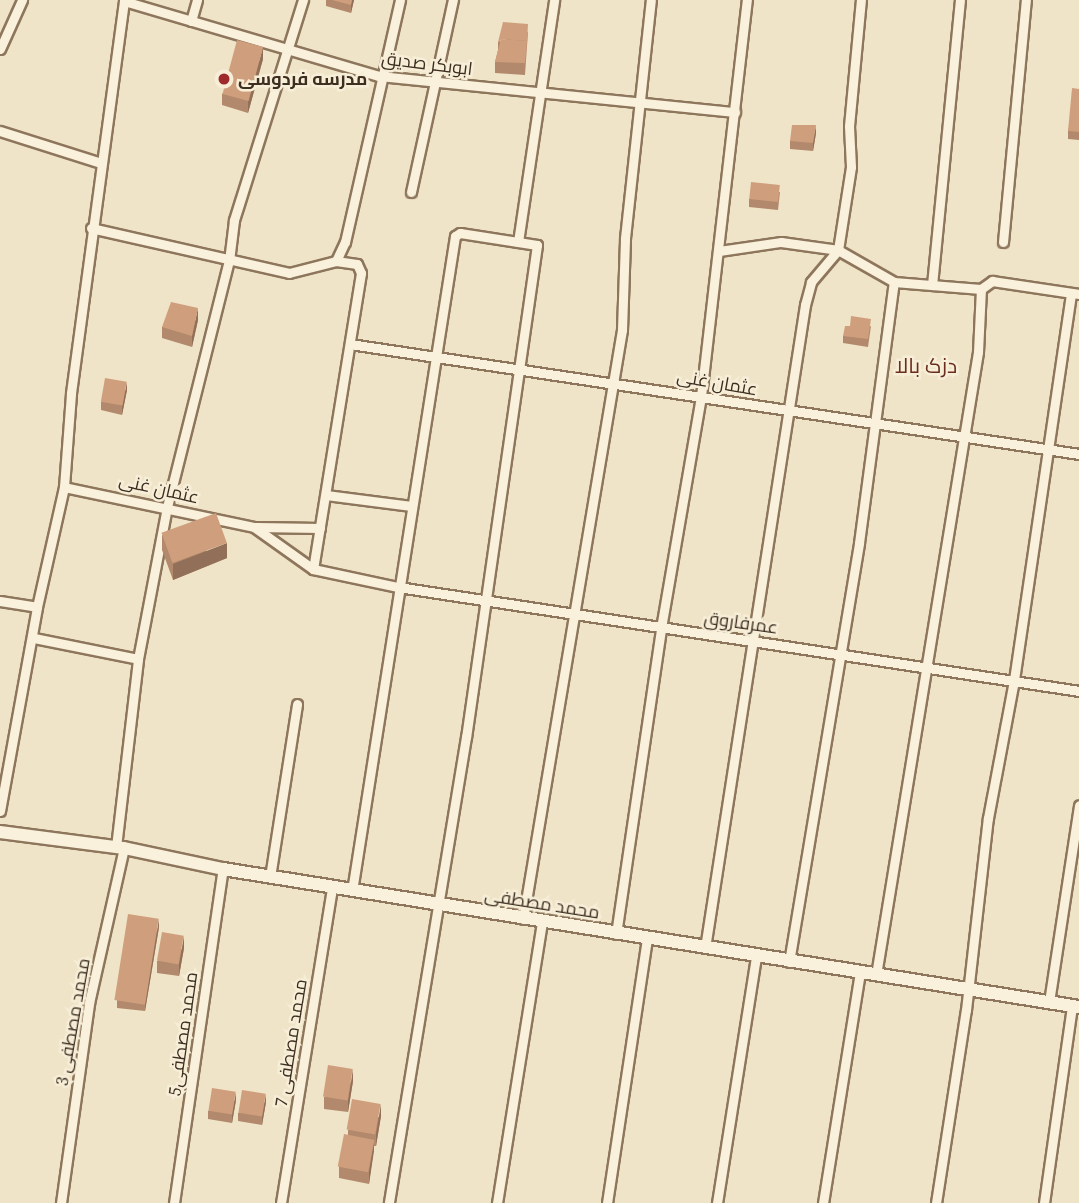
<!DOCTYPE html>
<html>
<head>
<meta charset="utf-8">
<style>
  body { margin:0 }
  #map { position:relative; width:1079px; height:1203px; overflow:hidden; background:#f0e4c8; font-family:"Source Serif 4",Cairo,serif }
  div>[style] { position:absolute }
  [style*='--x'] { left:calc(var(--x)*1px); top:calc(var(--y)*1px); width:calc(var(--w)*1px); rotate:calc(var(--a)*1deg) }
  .roads { filter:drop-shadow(2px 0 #8d765c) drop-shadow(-2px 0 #8d765c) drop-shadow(0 2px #8d765c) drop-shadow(0 -2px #8d765c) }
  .street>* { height:9px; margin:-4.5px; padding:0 4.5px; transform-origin:4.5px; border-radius:4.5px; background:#faf1dc }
  .secondary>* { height:12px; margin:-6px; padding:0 6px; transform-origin:6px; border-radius:6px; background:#faf1dc }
  .wall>* { inset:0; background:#b2896c }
  .shaded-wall>* { inset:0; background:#916f58 }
  .building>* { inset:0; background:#cf9f7d; transform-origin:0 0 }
  .dots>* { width:19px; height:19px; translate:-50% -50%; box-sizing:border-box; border:4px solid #f7eed8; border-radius:50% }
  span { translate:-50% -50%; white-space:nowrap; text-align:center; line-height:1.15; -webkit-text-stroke:5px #f7eed8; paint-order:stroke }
  .street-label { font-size:18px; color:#3d2e20 }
  .poi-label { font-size:18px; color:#3d2e20; font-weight:700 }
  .left { translate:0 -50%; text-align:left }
  .quarter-label { font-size:21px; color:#6b2e1e }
</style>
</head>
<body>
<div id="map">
  <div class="roads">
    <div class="street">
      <div style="--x:124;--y:1;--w:266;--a:16.4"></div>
      <div style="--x:379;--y:76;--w:358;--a:5.8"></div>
      <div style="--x:191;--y:21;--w:22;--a:-74"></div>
      <div style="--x:0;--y:49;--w:54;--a:-65.8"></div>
      <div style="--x:0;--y:131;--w:106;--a:17.6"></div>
      <div style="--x:411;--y:192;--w:197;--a:-77.7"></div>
      <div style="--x:91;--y:228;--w:203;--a:12.8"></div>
      <div style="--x:289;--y:273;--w:49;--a:-14.3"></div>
      <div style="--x:336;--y:261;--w:21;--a:8"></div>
      <div style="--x:357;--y:264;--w:10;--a:66"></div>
      <div style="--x:361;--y:273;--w:300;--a:99.2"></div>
      <div style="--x:518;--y:242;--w:245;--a:-81.5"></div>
      <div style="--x:1003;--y:242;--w:243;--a:-84.6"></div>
      <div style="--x:838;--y:250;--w:84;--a:-81.1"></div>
      <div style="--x:851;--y:167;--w:41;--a:-92.8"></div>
      <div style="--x:849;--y:126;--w:127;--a:-84.6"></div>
      <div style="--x:719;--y:251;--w:63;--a:-8.3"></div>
      <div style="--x:781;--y:242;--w:58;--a:8"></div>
      <div style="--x:838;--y:250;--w:64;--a:29.7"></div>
      <div style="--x:894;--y:282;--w:87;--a:4.6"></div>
      <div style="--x:981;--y:289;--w:14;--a:-36"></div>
      <div style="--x:992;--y:281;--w:88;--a:8.5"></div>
      <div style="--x:336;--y:261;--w:21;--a:-65"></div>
      <div style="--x:345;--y:242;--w:248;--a:-77.2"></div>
      <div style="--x:932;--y:285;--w:286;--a:-84.4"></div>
      <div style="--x:350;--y:344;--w:737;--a:8.58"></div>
      <div style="--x:64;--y:487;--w:194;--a:11.9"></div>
      <div style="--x:254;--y:527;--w:72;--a:35.4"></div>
      <div style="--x:313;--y:569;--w:87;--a:12"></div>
      <div style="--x:398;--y:587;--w:689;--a:8.68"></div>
      <div style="--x:326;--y:495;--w:86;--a:7.4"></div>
      <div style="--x:256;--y:527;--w:64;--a:0.9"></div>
      <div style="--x:0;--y:601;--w:37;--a:9"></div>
      <div style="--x:34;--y:638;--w:106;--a:11.4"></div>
      <div style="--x:0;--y:811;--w:207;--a:-79.7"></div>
      <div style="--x:37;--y:607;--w:123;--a:-77.3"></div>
      <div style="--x:64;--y:487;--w:94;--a:-85.7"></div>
      <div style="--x:71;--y:393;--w:397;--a:-82.3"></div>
      <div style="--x:116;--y:847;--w:189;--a:-83.3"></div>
      <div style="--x:138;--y:659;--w:155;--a:-79.2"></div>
      <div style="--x:167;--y:507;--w:254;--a:-75.9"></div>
      <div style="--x:229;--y:261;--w:41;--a:-83"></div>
      <div style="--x:234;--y:220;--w:231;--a:-72.6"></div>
      <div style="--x:270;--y:877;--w:175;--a:-81.1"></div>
      <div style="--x:352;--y:891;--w:663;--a:-81.06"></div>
      <div style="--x:455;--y:236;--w:6;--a:-31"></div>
      <div style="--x:460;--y:233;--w:78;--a:8.9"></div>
      <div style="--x:537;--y:245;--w:497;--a:98.2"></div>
      <div style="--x:466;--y:737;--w:472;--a:99.4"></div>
      <div style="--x:523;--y:919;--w:597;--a:-80.46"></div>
      <div style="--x:622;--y:330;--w:92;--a:-88.1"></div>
      <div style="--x:625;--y:238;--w:239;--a:-83.8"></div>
      <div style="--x:616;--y:934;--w:309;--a:-81.6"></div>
      <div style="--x:661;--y:628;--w:235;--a:-80.2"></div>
      <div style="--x:701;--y:396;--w:399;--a:-83.4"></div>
      <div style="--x:705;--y:948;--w:651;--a:-81.16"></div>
      <div style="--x:805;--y:305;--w:24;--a:-75"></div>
      <div style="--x:811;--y:282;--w:42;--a:-49.8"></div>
      <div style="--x:789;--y:962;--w:425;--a:-80.5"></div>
      <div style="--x:859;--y:543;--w:263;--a:-82.4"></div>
      <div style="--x:876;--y:975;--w:631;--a:-80.7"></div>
      <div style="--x:978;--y:352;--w:63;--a:-87.3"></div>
      <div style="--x:1049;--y:1002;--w:199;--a:-81.3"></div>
      <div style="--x:61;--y:1203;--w:202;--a:-82"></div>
      <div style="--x:89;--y:1003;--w:159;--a:-77.3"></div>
      <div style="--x:174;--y:1203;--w:338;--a:-81.7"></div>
      <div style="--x:281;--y:1203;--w:320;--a:-80.8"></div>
      <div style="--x:497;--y:1203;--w:285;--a:-80.9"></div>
      <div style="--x:607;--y:1203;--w:267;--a:-81.4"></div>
      <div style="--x:717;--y:1203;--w:249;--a:-81"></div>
      <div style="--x:823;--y:1203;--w:233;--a:-80.9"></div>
      <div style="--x:936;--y:1203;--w:195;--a:-81.2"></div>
      <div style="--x:966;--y:1010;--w:193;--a:-83.5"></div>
      <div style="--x:988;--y:818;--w:140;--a:-79.3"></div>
      <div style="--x:1014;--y:680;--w:391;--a:-81.6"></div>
      <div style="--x:1044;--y:1203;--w:199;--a:-81.9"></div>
    </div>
    <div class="secondary">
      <div style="--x:0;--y:832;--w:125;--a:7.4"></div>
      <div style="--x:124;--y:848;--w:101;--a:12"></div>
      <div style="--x:223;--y:869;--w:867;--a:9.16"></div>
    </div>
  </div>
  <div class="wall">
    <div style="clip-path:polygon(326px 0,354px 0,351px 13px,326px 6px)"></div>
    <div style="clip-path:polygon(528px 32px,525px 75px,495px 73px,495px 62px,498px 50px,498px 42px)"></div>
    <div style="clip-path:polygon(263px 59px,248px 113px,222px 105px,222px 94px)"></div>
    <div style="clip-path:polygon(1079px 89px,1079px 140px,1068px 139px,1068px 131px)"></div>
    <div style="clip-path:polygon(816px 133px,813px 151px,790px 149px,790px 141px)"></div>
    <div style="clip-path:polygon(780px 192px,778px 210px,749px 207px,749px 199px)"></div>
    <div style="clip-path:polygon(198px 320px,192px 347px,162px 338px,162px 327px)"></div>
    <div style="clip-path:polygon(871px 326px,868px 347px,843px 343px,843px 336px)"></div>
    <div style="clip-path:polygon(127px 390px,122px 415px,101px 410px,101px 402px)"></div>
    <div style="clip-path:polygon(162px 535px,227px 558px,173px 580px,162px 550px)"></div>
    <div style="clip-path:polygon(159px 927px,145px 1011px,117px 1008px,117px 1000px)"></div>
    <div style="clip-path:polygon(184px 948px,179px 976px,157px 973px,157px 961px)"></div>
    <div style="clip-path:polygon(353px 1081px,348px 1112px,324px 1109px,324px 1097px)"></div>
    <div style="clip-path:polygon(236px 1100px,232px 1123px,208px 1119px,208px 1111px)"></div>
    <div style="clip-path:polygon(266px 1102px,262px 1125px,238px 1121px,238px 1113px)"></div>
    <div style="clip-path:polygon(381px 1116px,376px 1146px,374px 1146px,369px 1184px,339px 1178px,339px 1167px,348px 1135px,348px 1130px)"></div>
  </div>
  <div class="shaded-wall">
    <div style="clip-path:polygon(352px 0,354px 0,351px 13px,351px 5px)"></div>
    <div style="clip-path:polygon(263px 47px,263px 59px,248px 113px,248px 101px)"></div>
    <div style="clip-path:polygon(816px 125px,816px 133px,813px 151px,813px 143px)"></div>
    <div style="clip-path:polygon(198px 308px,198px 320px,192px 347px,192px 336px)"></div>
    <div style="clip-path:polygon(127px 382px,127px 390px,122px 415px,122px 407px)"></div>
    <div style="clip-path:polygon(227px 543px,227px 558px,173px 580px,173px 564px)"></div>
    <div style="clip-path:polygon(159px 919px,159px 927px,145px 1011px,145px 1003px)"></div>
    <div style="clip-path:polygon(184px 936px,184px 948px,179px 976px,179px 964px)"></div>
    <div style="clip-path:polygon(353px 1069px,353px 1081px,348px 1112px,348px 1101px)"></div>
    <div style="clip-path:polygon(236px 1092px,236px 1100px,232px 1123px,232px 1115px)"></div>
    <div style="clip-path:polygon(266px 1094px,266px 1102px,262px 1125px,262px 1117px)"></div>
    <div style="clip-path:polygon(381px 1104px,381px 1116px,376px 1146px,376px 1134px)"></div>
    <div style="clip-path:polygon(374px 1140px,374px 1151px,369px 1184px,369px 1172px)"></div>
  </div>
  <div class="building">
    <div style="clip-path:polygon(332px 0,352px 0,351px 5px)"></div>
    <div style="clip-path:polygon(503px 22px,528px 24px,527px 44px,527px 41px,501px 39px,500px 42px,498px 42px)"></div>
    <div style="clip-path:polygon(501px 39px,527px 41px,525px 63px,495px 62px)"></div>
    <div style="left:237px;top:40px;width:27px;height:56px;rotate:15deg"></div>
    <div style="clip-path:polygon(1072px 88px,1079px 89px,1079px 132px,1068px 131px)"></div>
    <div style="clip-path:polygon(792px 125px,816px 125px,813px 143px,790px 141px)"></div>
    <div style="left:751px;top:182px;width:29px;height:17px;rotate:6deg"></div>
    <div style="clip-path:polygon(171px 302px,198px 308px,192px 336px,162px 327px)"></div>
    <div style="clip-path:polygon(851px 316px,871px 319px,868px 339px,843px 336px,845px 326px,850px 326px)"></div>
    <div style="left:105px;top:378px;width:22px;height:24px;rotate:10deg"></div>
    <div style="left:216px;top:513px;width:32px;height:58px;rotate:70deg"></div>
    <div style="left:128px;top:914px;width:31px;height:87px;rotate:9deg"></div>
    <div style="left:162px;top:932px;width:22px;height:29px;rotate:10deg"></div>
    <div style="left:328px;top:1065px;width:25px;height:32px;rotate:9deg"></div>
    <div style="left:212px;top:1088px;width:24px;height:23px;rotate:9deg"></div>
    <div style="left:242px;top:1090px;width:24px;height:23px;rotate:9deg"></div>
    <div style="left:352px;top:1099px;width:29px;height:31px;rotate:10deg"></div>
    <div style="left:344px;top:1134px;width:31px;height:33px;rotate:11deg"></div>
  </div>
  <div class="dots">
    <div style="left:224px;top:79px;background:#9e2a2b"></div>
  </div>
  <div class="street-label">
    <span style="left:427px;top:64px;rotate:7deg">ابوبکر صدیق</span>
    <span style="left:717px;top:383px;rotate:10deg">عثمان غنی</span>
    <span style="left:159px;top:489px;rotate:13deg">عثمان غنی</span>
    <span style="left:741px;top:623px;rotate:8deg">عمرفاروق</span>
    <span style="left:542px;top:904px;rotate:9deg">محمد مصطفی</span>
    <span style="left:73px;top:1022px;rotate:-80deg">محمد مصطفی 3</span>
    <span style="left:183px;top:1034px;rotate:-82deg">محمد مصطفی5</span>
    <span style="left:291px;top:1043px;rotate:-81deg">محمد مصطفی 7</span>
  </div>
  <div class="poi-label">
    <span class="left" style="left:238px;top:79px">مدرسه فردوسی</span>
  </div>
  <div class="quarter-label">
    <span style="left:926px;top:366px">دزک بالا</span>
  </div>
</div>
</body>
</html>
